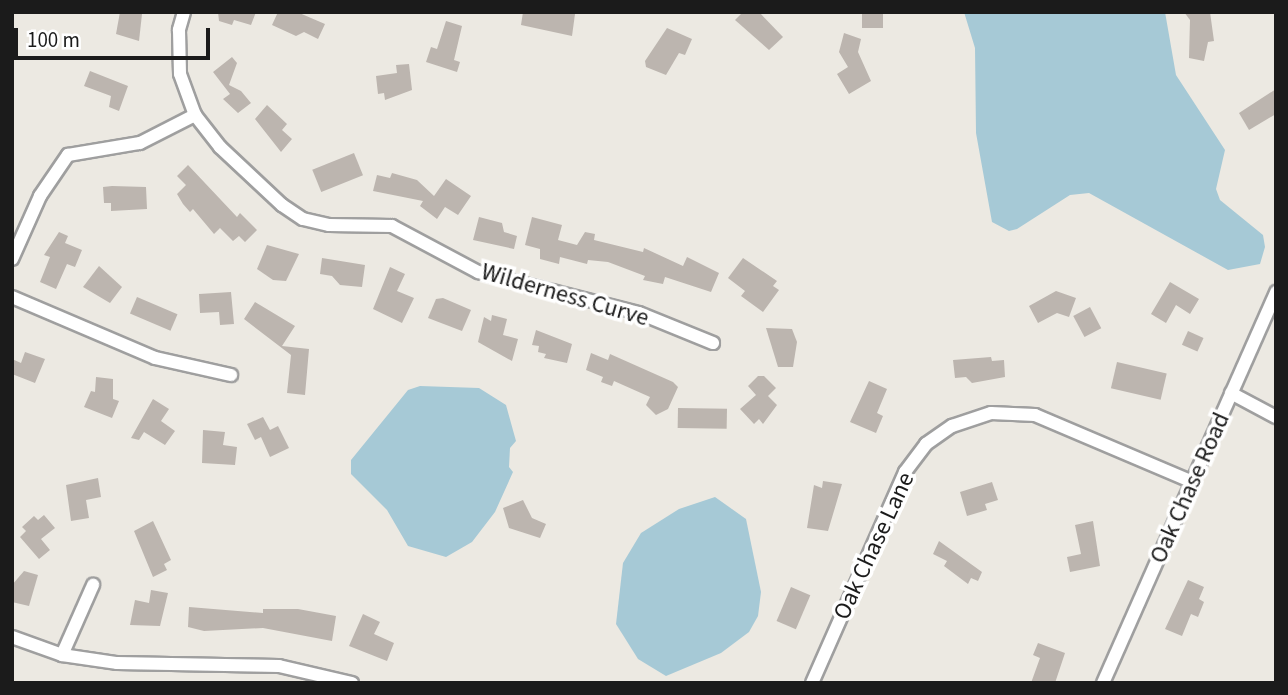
<!DOCTYPE html>
<html>
<head>
<meta charset="utf-8">
<style>
  body { margin:0 }
  #map { position:relative; width:1288px; height:695px; overflow:hidden; background:#ece9e2; font-family:"Source Sans 3",sans-serif }
  div>[style] { position:absolute }
  [style*='--x'] { left:calc(var(--x)*1px); top:calc(var(--y)*1px); width:calc(var(--w)*1px); rotate:calc(var(--a)*1deg) }
  .water>* { inset:0; background:#a6c9d6 }
  .building>* { inset:0; background:#bcb5af; transform-origin:0 0 }
  .roads { filter:drop-shadow(2px 0 #9f9f9f) drop-shadow(-2px 0 #9f9f9f) drop-shadow(0 2px #9f9f9f) drop-shadow(0 -2px #9f9f9f) }
  .street>* { height:12px; margin:-6px; padding:0 6px; transform-origin:6px; border-radius:6px; background:#fff }
  span { translate:-50% -50%; white-space:nowrap; text-align:center; line-height:1.15; -webkit-text-stroke:7px #fff; paint-order:stroke }
  .street-label { font-size:24px; color:#1b1b1b }
  .frame { position:absolute; inset:0; border:14px solid #1b1b1b; pointer-events:none }
  .scale { position:absolute; left:14px; top:28px; width:196px; height:32px; box-sizing:border-box; border:4px solid #1b1b1b; border-top:0; padding-left:9px; font-size:21px; line-height:24px; white-space:nowrap; color:#1b1b1b; -webkit-text-stroke:5px #fff; paint-order:stroke }
</style>
</head>
<body>
<div id="map">
  <div class="water">
    <div style="clip-path:polygon(964px 12px,1165px 12px,1176px 75px,1225px 150px,1216px 189px,1220px 200px,1263px 235px,1265px 247px,1260px 264px,1228px 270px,1089px 193px,1070px 195px,1017px 229px,1009px 231px,992px 222px,976px 133px,975px 48px)"></div>
    <div style="clip-path:polygon(420px 386px,479px 388px,506px 405px,516px 441px,510px 448px,509px 467px,513px 472px,495px 512px,472px 542px,446px 557px,408px 546px,387px 510px,351px 474px,351px 460px,408px 390px)"></div>
    <div style="clip-path:polygon(715px 497px,746px 519px,761px 592px,758px 616px,749px 632px,721px 653px,666px 676px,638px 659px,616px 624px,623px 563px,641px 533px,679px 509px)"></div>
  </div>
  <div class="building">
    <div style="clip-path:polygon(120px 12px,142px 14px,139px 41px,116px 34px)"></div>
    <div style="clip-path:polygon(218px 12px,256px 12px,251px 25px,234px 20px,232px 25px,219px 21px)"></div>
    <div style="clip-path:polygon(278px 12px,297px 12px,325px 24px,318px 39px,304px 32px,296px 36px,272px 25px)"></div>
    <div style="clip-path:polygon(523px 12px,575px 14px,572px 36px,521px 25px)"></div>
    <div style="clip-path:polygon(743px 12px,759px 12px,783px 37px,769px 50px,735px 20px)"></div>
    <div style="left:862px;top:12px;width:21px;height:16px"></div>
    <div style="clip-path:polygon(1184px 12px,1210px 12px,1214px 41px,1208px 42px,1204px 61px,1189px 58px,1190px 20px)"></div>
    <div style="clip-path:polygon(446px 21px,462px 26px,454px 60px,460px 62px,457px 72px,426px 62px,431px 47px,437px 49px)"></div>
    <div style="clip-path:polygon(667px 28px,692px 39px,685px 55px,679px 53px,666px 75px,646px 67px,645px 61px)"></div>
    <div style="clip-path:polygon(844px 33px,861px 39px,858px 52px,871px 81px,849px 94px,837px 74px,848px 67px,839px 52px)"></div>
    <div style="clip-path:polygon(232px 57px,237px 63px,229px 85px,241px 91px,251px 103px,238px 113px,223px 99px,230px 94px,213px 72px)"></div>
    <div style="clip-path:polygon(409px 64px,412px 90px,385px 100px,384px 93px,378px 94px,376px 76px,397px 73px,396px 65px)"></div>
    <div style="clip-path:polygon(90px 71px,128px 86px,119px 111px,109px 107px,111px 96px,84px 86px)"></div>
    <div style="clip-path:polygon(1276px 89px,1276px 114px,1249px 130px,1239px 113px)"></div>
    <div style="clip-path:polygon(267px 105px,287px 124px,282px 130px,292px 139px,281px 152px,255px 119px)"></div>
    <div style="left:354px;top:153px;width:24px;height:45px;rotate:68deg"></div>
    <div style="clip-path:polygon(188px 165px,237px 217px,240px 213px,257px 230px,245px 242px,239px 236px,233px 241px,220px 228px,214px 234px,193px 209px,190px 212px,183px 204px,177px 194px,186px 185px,177px 176px)"></div>
    <div style="clip-path:polygon(392px 173px,417px 180px,434px 196px,446px 179px,471px 196px,458px 215px,445px 207px,437px 219px,420px 206px,423px 201px,373px 191px,377px 175px,390px 178px)"></div>
    <div style="clip-path:polygon(112px 186px,146px 187px,147px 209px,111px 211px,111px 203px,104px 203px,103px 187px)"></div>
    <div style="clip-path:polygon(479px 217px,502px 223px,504px 232px,517px 236px,514px 249px,473px 240px)"></div>
    <div style="clip-path:polygon(532px 217px,562px 225px,558px 240px,577px 245px,585px 232px,595px 234px,594px 240px,643px 252px,644px 248px,683px 266px,687px 257px,719px 273px,711px 292px,665px 277px,663px 284px,643px 280px,645px 276px,608px 262px,588px 260px,587px 264px,560px 257px,559px 264px,540px 259px,540px 249px,525px 245px)"></div>
    <div style="clip-path:polygon(59px 232px,68px 236px,65px 243px,82px 250px,75px 267px,67px 264px,56px 289px,40px 282px,50px 257px,44px 255px)"></div>
    <div style="clip-path:polygon(267px 245px,299px 254px,286px 281px,273px 280px,257px 269px)"></div>
    <div style="clip-path:polygon(322px 258px,365px 265px,362px 287px,340px 285px,332px 276px,320px 274px)"></div>
    <div style="clip-path:polygon(743px 258px,777px 281px,773px 286px,779px 290px,763px 312px,741px 296px,745px 291px,728px 278px)"></div>
    <div style="clip-path:polygon(99px 266px,122px 287px,110px 303px,83px 287px)"></div>
    <div style="clip-path:polygon(390px 267px,405px 274px,397px 291px,414px 298px,402px 323px,373px 309px)"></div>
    <div style="clip-path:polygon(1170px 282px,1199px 299px,1190px 314px,1176px 305px,1166px 323px,1151px 314px)"></div>
    <div style="clip-path:polygon(1056px 291px,1076px 298px,1069px 317px,1057px 313px,1038px 323px,1029px 306px)"></div>
    <div style="clip-path:polygon(231px 292px,234px 324px,220px 325px,219px 312px,200px 313px,199px 294px)"></div>
    <div style="left:137px;top:297px;width:44px;height:18px;rotate:23deg"></div>
    <div style="clip-path:polygon(443px 298px,471px 310px,462px 331px,428px 318px,436px 299px)"></div>
    <div style="clip-path:polygon(255px 302px,295px 326px,282px 346px,309px 349px,305px 395px,287px 393px,291px 355px,244px 319px)"></div>
    <div style="left:1090px;top:307px;width:24px;height:19px;rotate:62deg"></div>
    <div style="clip-path:polygon(492px 315px,507px 319px,503px 335px,518px 339px,512px 361px,478px 342px,484px 317px,491px 321px)"></div>
    <div style="clip-path:polygon(766px 328px,792px 329px,797px 342px,793px 367px,778px 367px)"></div>
    <div style="clip-path:polygon(536px 330px,572px 344px,567px 363px,544px 358px,546px 354px,538px 352px,539px 346px,532px 345px)"></div>
    <div style="left:1188px;top:331px;width:17px;height:15px;rotate:24deg"></div>
    <div style="clip-path:polygon(25px 352px,45px 359px,35px 383px,12px 374px,12px 359px,21px 363px)"></div>
    <div style="clip-path:polygon(591px 353px,608px 360px,610px 354px,673px 382px,678px 387px,668px 409px,656px 415px,646px 405px,650px 397px,614px 381px,612px 386px,601px 382px,603px 377px,586px 370px)"></div>
    <div style="clip-path:polygon(991px 357px,992px 361px,1004px 360px,1005px 377px,972px 383px,966px 377px,955px 378px,953px 360px)"></div>
    <div style="left:1117px;top:362px;width:51px;height:27px;rotate:13deg"></div>
    <div style="clip-path:polygon(758px 376px,764px 376px,776px 388px,768px 396px,777px 405px,763px 424px,759px 419px,754px 424px,740px 409px,756px 395px,748px 386px)"></div>
    <div style="clip-path:polygon(96px 377px,113px 379px,113px 399px,119px 401px,112px 418px,84px 407px,91px 391px,95px 392px)"></div>
    <div style="clip-path:polygon(869px 381px,887px 389px,877px 413px,883px 416px,876px 433px,850px 422px)"></div>
    <div style="clip-path:polygon(153px 399px,169px 409px,161px 421px,175px 431px,165px 445px,144px 432px,139px 440px,131px 438px)"></div>
    <div style="left:678px;top:408px;width:49px;height:20px;rotate:1deg"></div>
    <div style="clip-path:polygon(263px 417px,270px 430px,278px 426px,289px 448px,270px 457px,261px 437px,255px 440px,247px 424px)"></div>
    <div style="clip-path:polygon(203px 430px,225px 432px,223px 445px,237px 447px,235px 465px,202px 463px)"></div>
    <div style="clip-path:polygon(98px 478px,101px 497px,86px 500px,89px 518px,71px 521px,66px 485px)"></div>
    <div style="clip-path:polygon(823px 481px,842px 484px,828px 531px,807px 528px,814px 485px,822px 488px)"></div>
    <div style="clip-path:polygon(992px 482px,998px 500px,985px 504px,987px 510px,967px 516px,960px 492px)"></div>
    <div style="clip-path:polygon(523px 500px,532px 518px,546px 524px,540px 538px,509px 528px,503px 508px)"></div>
    <div style="clip-path:polygon(44px 515px,55px 528px,41px 539px,50px 550px,39px 559px,20px 537px,26px 531px,22px 527px,34px 516px,38px 520px)"></div>
    <div style="clip-path:polygon(153px 521px,171px 560px,164px 564px,167px 570px,153px 577px,134px 531px)"></div>
    <div style="clip-path:polygon(1093px 521px,1100px 566px,1070px 572px,1067px 557px,1081px 554px,1075px 525px)"></div>
    <div style="clip-path:polygon(939px 541px,982px 572px,978px 581px,971px 578px,968px 584px,944px 566px,947px 561px,933px 554px)"></div>
    <div style="clip-path:polygon(24px 571px,38px 575px,29px 606px,12px 602px,12px 585px)"></div>
    <div style="clip-path:polygon(1188px 580px,1204px 587px,1199px 599px,1204px 602px,1198px 617px,1191px 614px,1182px 636px,1165px 629px)"></div>
    <div style="left:791px;top:587px;width:21px;height:37px;rotate:23deg"></div>
    <div style="clip-path:polygon(151px 590px,168px 593px,160px 626px,130px 625px,135px 600px,149px 603px)"></div>
    <div style="clip-path:polygon(189px 607px,263px 613px,263px 609px,298px 609px,336px 616px,332px 641px,263px 628px,204px 631px,188px 627px)"></div>
    <div style="clip-path:polygon(363px 614px,380px 622px,374px 634px,394px 643px,387px 661px,349px 646px)"></div>
    <div style="clip-path:polygon(1038px 643px,1065px 653px,1055px 683px,1031px 683px,1040px 658px,1033px 655px)"></div>
  </div>
  <div class="roads">
    <div class="street">
      <div style="--x:184;--y:12;--w:19;--a:106"></div>
      <div style="--x:179;--y:30;--w:44;--a:88.7"></div>
      <div style="--x:180;--y:74;--w:44;--a:69.9"></div>
      <div style="--x:195;--y:115;--w:41;--a:52"></div>
      <div style="--x:220;--y:147;--w:85;--a:43.1"></div>
      <div style="--x:282;--y:205;--w:25;--a:34"></div>
      <div style="--x:303;--y:219;--w:27;--a:13"></div>
      <div style="--x:329;--y:225;--w:63;--a:0.9"></div>
      <div style="--x:392;--y:226;--w:98;--a:28.1"></div>
      <div style="--x:478;--y:272;--w:166;--a:14.3"></div>
      <div style="--x:639;--y:313;--w:80;--a:22.1"></div>
      <div style="--x:12;--y:259;--w:69;--a:-66"></div>
      <div style="--x:40;--y:196;--w:50;--a:-55.7"></div>
      <div style="--x:68;--y:155;--w:73;--a:-9.5"></div>
      <div style="--x:140;--y:143;--w:62;--a:-27"></div>
      <div style="--x:12;--y:297;--w:155;--a:23.1"></div>
      <div style="--x:155;--y:358;--w:78;--a:12.6"></div>
      <div style="--x:1231;--y:393;--w:51;--a:28.1"></div>
      <div style="--x:12;--y:637;--w:53;--a:19.8"></div>
      <div style="--x:62;--y:655;--w:56;--a:8.3"></div>
      <div style="--x:117;--y:663;--w:162;--a:1.1"></div>
      <div style="--x:279;--y:666;--w:75;--a:13.1"></div>
      <div style="--x:62;--y:655;--w:77;--a:-66.1"></div>
      <div style="--x:812;--y:683;--w:231;--a:-66.2"></div>
      <div style="--x:905;--y:472;--w:35;--a:-53"></div>
      <div style="--x:926;--y:444;--w:32;--a:-35"></div>
      <div style="--x:952;--y:426;--w:41;--a:-18.4"></div>
      <div style="--x:991;--y:413;--w:44;--a:2.6"></div>
      <div style="--x:1035;--y:415;--w:172;--a:23"></div>
      <div style="--x:1103;--y:683;--w:428;--a:-66.1"></div>
    </div>
  </div>
  <div class="street-label">
    <span style="left:565px;top:295px;rotate:16deg">Wilderness Curve</span>
    <span style="left:1190px;top:488px;rotate:-66deg">Oak Chase Road</span>
    <span style="left:874px;top:546px;rotate:-65deg">Oak Chase Lane</span>
  </div>
  <div class="frame"></div>
  <div class="scale">100 m</div>
</div>
</body>
</html>
